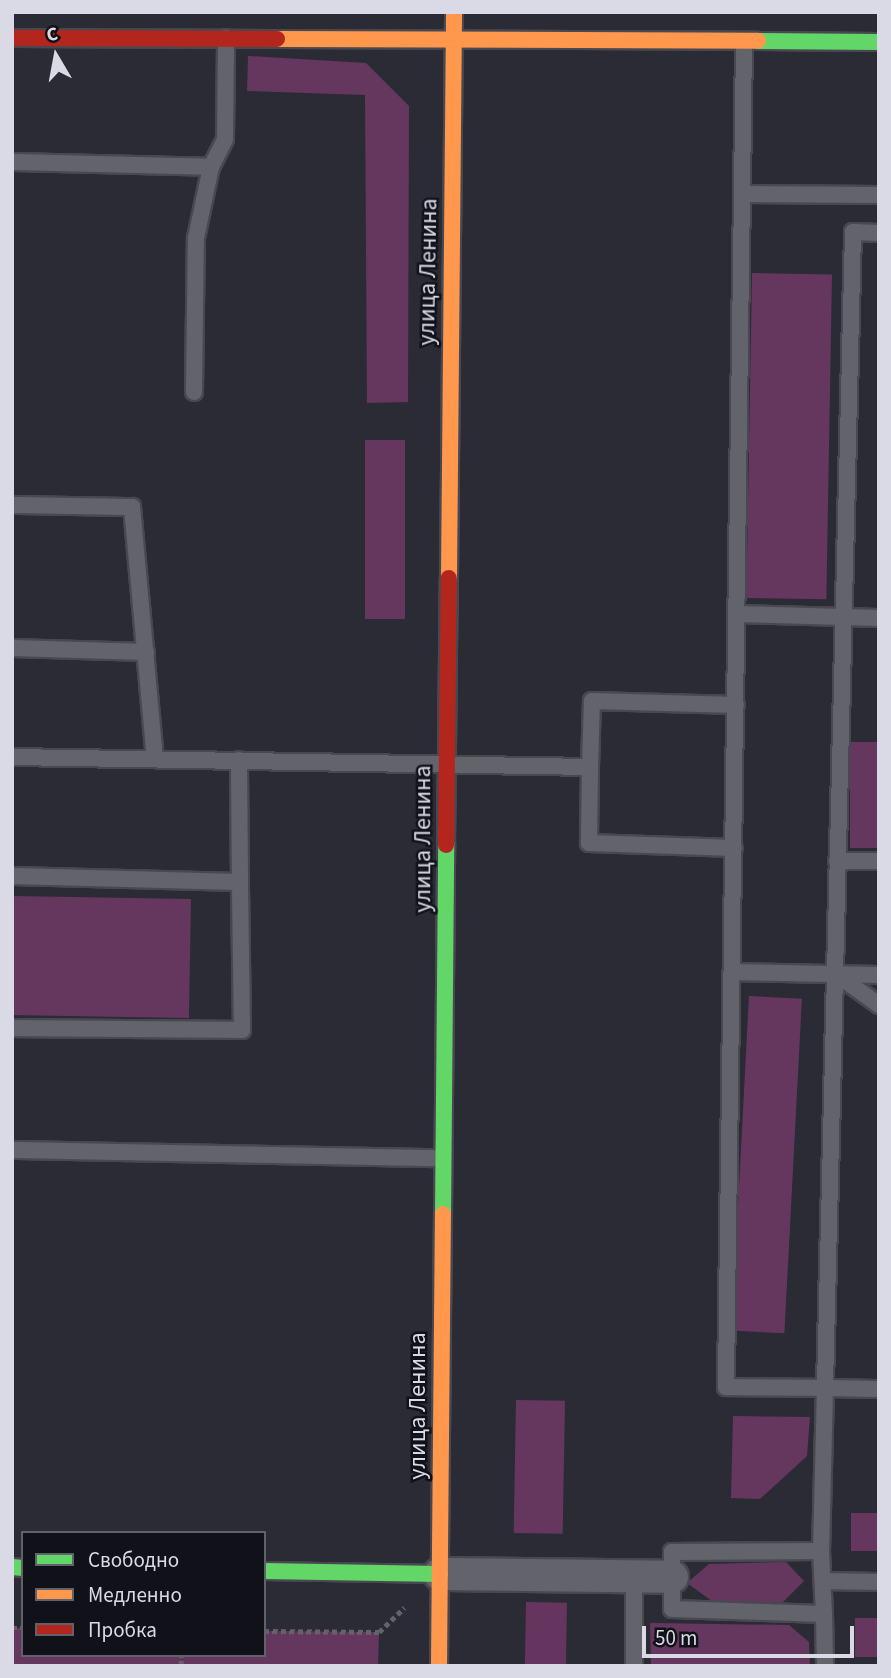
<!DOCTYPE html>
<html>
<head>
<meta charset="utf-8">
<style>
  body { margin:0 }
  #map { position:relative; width:891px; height:1678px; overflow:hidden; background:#2b2b35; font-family:"Source Sans 3",sans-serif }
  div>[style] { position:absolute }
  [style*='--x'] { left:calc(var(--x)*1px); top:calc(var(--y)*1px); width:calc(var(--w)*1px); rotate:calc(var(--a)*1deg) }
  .green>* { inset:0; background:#65375e; transform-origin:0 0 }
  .forest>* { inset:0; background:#66355f; transform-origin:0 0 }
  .path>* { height:4.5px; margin-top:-2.25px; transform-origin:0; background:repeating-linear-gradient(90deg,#62626a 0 5px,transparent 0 8.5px) }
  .roads { filter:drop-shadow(2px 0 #484851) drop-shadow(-2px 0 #484851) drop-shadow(0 2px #484851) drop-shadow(0 -2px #484851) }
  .lane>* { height:16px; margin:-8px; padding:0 8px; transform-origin:8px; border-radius:8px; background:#63636b }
  .street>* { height:32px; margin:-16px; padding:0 16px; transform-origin:16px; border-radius:16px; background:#63636b }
  .fast>* { height:16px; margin:-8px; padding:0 8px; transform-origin:8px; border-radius:8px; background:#63d668 }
  .slow>* { height:16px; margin:-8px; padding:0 8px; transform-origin:8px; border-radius:8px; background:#ff974d }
  .jam>* { height:16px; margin:-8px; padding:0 8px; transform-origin:8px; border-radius:8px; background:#b3261e }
  span { translate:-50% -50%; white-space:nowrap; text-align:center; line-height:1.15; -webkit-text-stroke:5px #111119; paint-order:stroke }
  .street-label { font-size:24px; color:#dadae6 }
  .frame { position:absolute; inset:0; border:14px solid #dadae6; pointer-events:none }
  .legend { position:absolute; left:21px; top:1531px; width:245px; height:126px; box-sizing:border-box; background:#111119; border:2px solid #61616b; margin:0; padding:9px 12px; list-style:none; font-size:21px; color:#dadae6 }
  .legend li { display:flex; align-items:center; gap:14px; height:35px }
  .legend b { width:35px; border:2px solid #61616b }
  .north { position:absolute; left:21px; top:21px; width:70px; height:70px; -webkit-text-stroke:5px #111119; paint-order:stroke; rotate:350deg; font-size:19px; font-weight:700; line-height:28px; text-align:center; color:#dadae6 }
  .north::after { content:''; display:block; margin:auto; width:24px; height:32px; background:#dadae6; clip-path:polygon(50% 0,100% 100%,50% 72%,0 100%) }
  .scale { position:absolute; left:642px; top:1626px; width:212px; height:32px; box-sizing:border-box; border:4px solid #dadae6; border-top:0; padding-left:9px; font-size:21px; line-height:24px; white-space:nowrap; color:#dadae6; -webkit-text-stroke:5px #111119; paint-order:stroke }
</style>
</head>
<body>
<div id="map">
  <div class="green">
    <div style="clip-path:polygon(248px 56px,366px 63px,409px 106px,408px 402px,367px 403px,365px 95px,247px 91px)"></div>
    <div style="left:752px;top:273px;width:80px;height:325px;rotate:1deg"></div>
    <div style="left:365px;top:440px;width:40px;height:179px"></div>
    <div style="left:850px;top:742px;width:29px;height:106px"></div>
    <div style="left:12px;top:896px;width:179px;height:119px;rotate:1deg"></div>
    <div style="left:749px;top:996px;width:53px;height:335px;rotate:3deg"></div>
    <div style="left:516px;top:1400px;width:49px;height:133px;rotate:1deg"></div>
    <div style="clip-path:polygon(733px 1416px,810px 1417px,807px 1456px,760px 1499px,731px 1498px)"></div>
    <div style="left:851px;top:1513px;width:28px;height:38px"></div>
    <div style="clip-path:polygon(786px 1562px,804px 1581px,783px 1602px,716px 1604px,687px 1583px,709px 1564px)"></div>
    <div style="left:855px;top:1618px;width:24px;height:39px"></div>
    <div style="clip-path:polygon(650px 1623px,789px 1625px,809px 1642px,810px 1666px,651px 1665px)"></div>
    <div style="clip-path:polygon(12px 1628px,23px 1628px,23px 1655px,264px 1655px,264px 1631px,379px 1632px,378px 1666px,12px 1666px)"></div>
  </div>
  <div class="forest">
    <div style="left:526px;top:1602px;width:41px;height:64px;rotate:1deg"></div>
  </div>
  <div class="path">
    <div style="--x:12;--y:1628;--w:11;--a:0"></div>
    <div style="--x:264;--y:1631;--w:115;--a:0.5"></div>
    <div style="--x:379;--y:1632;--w:35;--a:-44"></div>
    <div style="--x:181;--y:1666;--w:11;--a:-90"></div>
  </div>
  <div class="roads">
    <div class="lane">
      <div style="--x:744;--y:42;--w:1345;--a:90.77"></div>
      <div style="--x:726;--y:1387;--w:99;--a:0.6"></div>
      <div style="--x:825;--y:1388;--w:163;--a:91.4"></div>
      <div style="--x:12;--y:162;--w:199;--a:1.4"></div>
      <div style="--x:742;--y:194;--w:137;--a:0.4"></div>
      <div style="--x:879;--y:233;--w:26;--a:-178"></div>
      <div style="--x:853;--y:232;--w:1156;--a:91.39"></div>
      <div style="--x:825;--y:1388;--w:54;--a:1.1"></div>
      <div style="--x:194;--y:392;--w:154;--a:-89.3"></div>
      <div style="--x:196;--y:238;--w:73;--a:-78.1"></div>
      <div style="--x:211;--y:167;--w:31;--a:-63"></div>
      <div style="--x:225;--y:139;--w:101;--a:-89.4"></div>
      <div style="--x:12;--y:505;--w:120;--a:1"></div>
      <div style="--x:132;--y:507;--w:253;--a:84.8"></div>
      <div style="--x:738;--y:614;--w:141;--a:1.6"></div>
      <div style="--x:12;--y:648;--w:134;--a:1.7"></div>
      <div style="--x:12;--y:757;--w:578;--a:0.99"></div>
      <div style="--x:590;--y:767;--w:66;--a:-88.3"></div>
      <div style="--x:592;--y:701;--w:144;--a:1.6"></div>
      <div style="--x:590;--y:767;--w:76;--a:90.8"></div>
      <div style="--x:589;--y:843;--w:145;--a:2"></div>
      <div style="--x:837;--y:861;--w:42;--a:0"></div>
      <div style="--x:12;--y:876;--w:228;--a:1.5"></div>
      <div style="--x:240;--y:882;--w:122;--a:-90.5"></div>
      <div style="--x:732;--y:972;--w:147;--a:1.2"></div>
      <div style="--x:836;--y:974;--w:53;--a:35.8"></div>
      <div style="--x:12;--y:1028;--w:230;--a:0.5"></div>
      <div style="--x:242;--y:1030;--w:148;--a:-90.8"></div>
      <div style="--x:12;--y:1150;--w:431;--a:1.1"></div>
      <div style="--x:821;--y:1551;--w:63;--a:87.3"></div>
      <div style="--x:824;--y:1614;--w:152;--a:-178.1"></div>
      <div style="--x:672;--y:1609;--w:57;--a:-90"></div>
      <div style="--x:672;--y:1552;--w:149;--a:-0.4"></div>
      <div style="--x:634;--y:1577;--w:89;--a:90"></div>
      <div style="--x:823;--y:1581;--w:56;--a:1"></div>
      <div style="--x:824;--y:1614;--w:52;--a:88.9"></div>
    </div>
    <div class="street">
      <div style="--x:440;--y:1574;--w:232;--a:0.7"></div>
    </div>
    <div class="fast">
      <div style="--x:758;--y:41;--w:121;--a:0.5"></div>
      <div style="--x:443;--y:1214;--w:369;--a:-89.5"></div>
      <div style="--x:12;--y:1567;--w:11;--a:5"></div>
      <div style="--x:264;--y:1571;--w:176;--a:1"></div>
    </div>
    <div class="slow">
      <div style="--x:277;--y:39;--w:481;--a:0.2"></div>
      <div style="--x:449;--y:578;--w:566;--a:-89.49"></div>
      <div style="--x:439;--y:1666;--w:452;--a:-89.5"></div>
    </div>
    <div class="jam">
      <div style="--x:12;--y:38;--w:265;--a:0.2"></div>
      <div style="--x:446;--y:845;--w:267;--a:-89.4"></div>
    </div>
  </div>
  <div class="street-label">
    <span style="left:428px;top:272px;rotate:-89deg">улица Ленина</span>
    <span style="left:423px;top:839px;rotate:-90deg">улица Ленина</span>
    <span style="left:418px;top:1406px;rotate:-90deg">улица Ленина</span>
  </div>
  <div class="frame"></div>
  <ul class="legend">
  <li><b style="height:9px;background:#63d668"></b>Свободно</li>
  <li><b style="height:9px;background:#ff974d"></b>Медленно</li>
  <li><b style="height:9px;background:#b3261e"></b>Пробка</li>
  </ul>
  <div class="north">С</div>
  <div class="scale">50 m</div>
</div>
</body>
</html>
